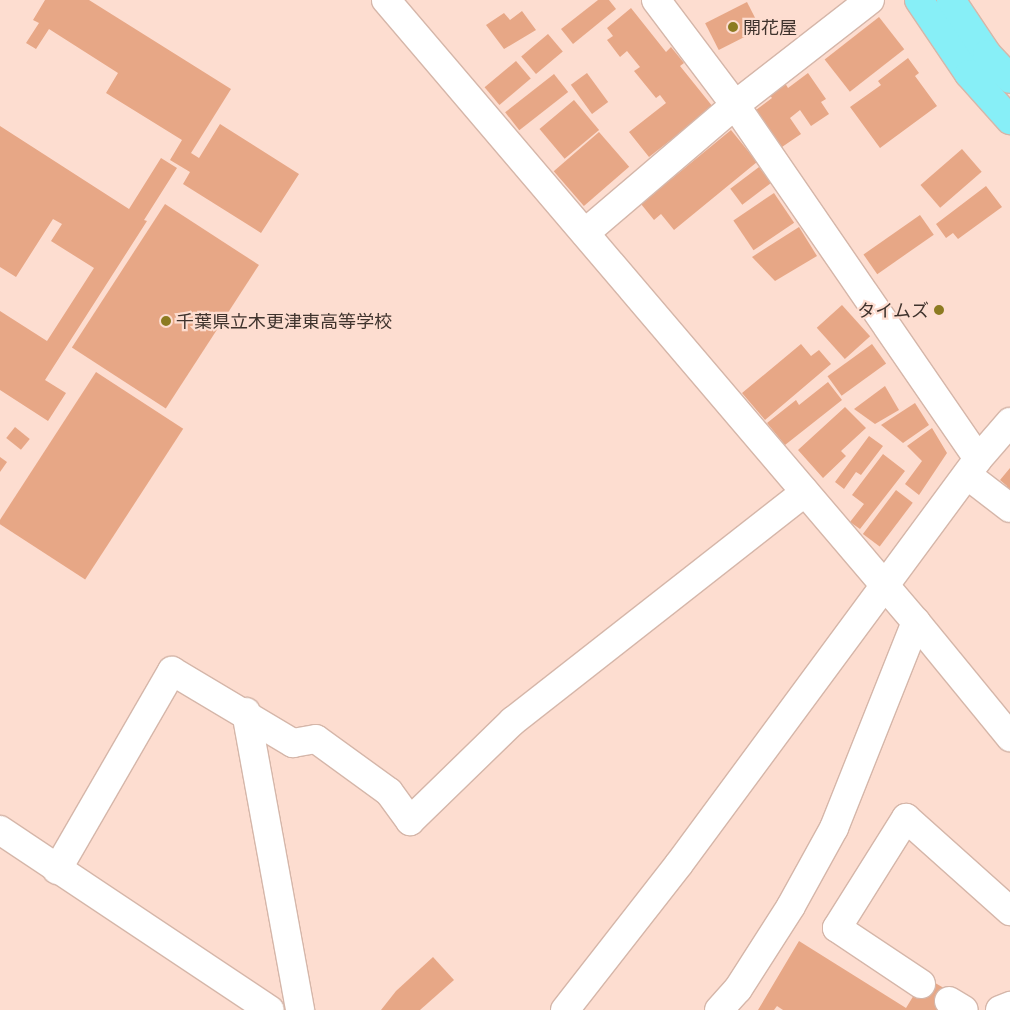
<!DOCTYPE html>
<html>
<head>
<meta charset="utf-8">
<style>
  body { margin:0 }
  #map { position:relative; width:1010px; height:1010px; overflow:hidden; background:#fdddd0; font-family:"Golos Text","Noto Sans JP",sans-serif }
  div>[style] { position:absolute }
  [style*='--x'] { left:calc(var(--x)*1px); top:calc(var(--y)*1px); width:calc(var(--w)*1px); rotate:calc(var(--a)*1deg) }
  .building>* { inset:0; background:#e7a786; transform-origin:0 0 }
  .roads { filter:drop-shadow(1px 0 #d5b6a9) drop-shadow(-1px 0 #d5b6a9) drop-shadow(0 1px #d5b6a9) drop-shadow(0 -1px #d5b6a9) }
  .minor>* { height:28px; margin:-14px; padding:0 14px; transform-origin:14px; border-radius:14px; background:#fff }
  .major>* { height:28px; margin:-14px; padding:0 14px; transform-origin:14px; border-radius:14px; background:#87eff7 }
  .dots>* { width:14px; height:14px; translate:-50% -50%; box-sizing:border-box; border:2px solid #fdddd0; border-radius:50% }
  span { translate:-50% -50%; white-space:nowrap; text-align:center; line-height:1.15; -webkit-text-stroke:4.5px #fdddd0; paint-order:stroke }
  .poi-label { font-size:18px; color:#3f332d }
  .left { translate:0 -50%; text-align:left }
  .right { translate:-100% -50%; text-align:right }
</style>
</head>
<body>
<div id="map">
  <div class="building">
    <div style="clip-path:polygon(45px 0,89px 0,231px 89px,191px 153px,199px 158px,220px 124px,299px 174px,261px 233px,183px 184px,190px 172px,170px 160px,182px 140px,106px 93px,118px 73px,49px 29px,36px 49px,26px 43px,39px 23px,33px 20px)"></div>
    <div style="clip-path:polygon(598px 0,609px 0,616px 9px,573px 44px,561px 29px)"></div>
    <div style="left:747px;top:2px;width:30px;height:47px;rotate:63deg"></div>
    <div style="clip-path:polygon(631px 8px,666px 52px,671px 47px,684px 63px,680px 66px,713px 107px,649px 157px,629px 132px,666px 103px,660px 95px,656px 98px,634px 71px,640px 67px,627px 51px,620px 57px,607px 40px,613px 36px,607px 28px)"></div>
    <div style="clip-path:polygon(522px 11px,536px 30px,504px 49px,486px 25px,504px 13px,510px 20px)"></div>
    <div style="left:879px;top:17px;width:41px;height:69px;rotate:52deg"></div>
    <div style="left:548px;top:34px;width:23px;height:35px;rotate:50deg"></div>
    <div style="clip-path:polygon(908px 58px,919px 73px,915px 76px,937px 106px,880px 148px,850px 107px,881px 85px,878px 81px)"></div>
    <div style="left:516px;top:61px;width:23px;height:41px;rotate:50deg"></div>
    <div style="left:587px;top:73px;width:36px;height:20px;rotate:54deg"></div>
    <div style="clip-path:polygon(808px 73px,826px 99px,821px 102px,829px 114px,811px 126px,800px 110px,790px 118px,801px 134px,782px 147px,756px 110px,772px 98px,769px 94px,785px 83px,788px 88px)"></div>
    <div style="left:554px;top:74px;width:23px;height:62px;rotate:52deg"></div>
    <div style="left:574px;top:100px;width:39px;height:45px;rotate:50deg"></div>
    <div style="clip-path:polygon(0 126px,129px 209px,161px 158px,177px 168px,144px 220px,147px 221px,45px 380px,66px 393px,48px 421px,0 390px,0 311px,47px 341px,94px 268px,51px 241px,62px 224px,53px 219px,16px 277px,0 267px)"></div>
    <div style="clip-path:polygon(731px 130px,757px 162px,674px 230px,661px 214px,654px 220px,641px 204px)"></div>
    <div style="left:599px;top:132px;width:46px;height:60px;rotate:49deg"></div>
    <div style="left:962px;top:149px;width:30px;height:55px;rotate:49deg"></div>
    <div style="left:759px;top:167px;width:20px;height:36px;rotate:53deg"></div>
    <div style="clip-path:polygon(986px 186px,1002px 207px,958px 239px,953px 233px,946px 238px,936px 224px)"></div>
    <div style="left:774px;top:193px;width:36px;height:49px;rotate:56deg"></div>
    <div style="left:165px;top:204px;width:112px;height:171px;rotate:33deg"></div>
    <div style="left:920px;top:215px;width:24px;height:69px;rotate:55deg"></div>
    <div style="clip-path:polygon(799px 227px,817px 256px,775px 281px,752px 257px)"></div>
    <div style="left:842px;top:305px;width:42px;height:34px;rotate:48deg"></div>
    <div style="clip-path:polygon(801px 344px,811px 356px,819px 350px,831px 364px,765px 420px,742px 393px)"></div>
    <div style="left:872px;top:344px;width:24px;height:55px;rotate:54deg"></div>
    <div style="left:96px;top:372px;width:104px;height:180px;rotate:33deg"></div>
    <div style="clip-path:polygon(828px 382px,842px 400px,785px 445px,767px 423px,796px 400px,799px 405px)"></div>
    <div style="clip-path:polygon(885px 386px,899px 410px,875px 424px,854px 409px)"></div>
    <div style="clip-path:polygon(915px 403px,929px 425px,903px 443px,881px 425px)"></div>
    <div style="clip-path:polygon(845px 407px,866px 428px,841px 451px,846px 456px,823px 478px,798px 450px)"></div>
    <div style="left:15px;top:427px;width:19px;height:14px;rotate:39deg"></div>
    <div style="clip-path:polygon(932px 428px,947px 453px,919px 495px,905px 484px,922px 461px,907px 446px)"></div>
    <div style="clip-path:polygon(869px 436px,883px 446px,861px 475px,856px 472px,844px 489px,835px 482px)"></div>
    <div style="clip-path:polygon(883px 454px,905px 471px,860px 529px,850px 522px,864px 504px,852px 495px)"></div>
    <div style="clip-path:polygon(0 457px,7px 462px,0 472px)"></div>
    <div style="clip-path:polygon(1010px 468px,1010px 494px,1004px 490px,1007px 486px,1000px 480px)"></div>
    <div style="left:896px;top:490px;width:21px;height:55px;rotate:37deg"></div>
    <div style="clip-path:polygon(799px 941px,906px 1008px,925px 977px,954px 994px,944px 1010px,783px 1010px,777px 1006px,774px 1010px,758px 1010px)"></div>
    <div style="clip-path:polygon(433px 957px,454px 980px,420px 1010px,381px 1010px,396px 991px)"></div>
  </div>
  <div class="roads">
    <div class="minor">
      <div style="--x:386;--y:0;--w:817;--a:49.57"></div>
      <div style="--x:916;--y:622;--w:149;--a:50.7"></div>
      <div style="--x:656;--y:0;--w:131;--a:53"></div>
      <div style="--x:735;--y:105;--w:429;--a:55.5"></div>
      <div style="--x:585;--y:233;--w:197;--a:-40.5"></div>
      <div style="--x:735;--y:105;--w:171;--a:-37.9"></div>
      <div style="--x:967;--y:475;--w:54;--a:37.5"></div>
      <div style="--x:246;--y:712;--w:303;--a:79.7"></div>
      <div style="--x:0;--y:830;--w:324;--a:33.7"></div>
      <div style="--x:57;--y:870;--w:230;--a:-60"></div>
      <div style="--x:172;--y:671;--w:141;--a:30.8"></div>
      <div style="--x:293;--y:743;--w:23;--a:-10"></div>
      <div style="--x:316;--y:739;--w:90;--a:36"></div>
      <div style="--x:389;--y:792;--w:36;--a:54"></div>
      <div style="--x:410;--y:821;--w:144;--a:-44.2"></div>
      <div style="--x:513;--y:721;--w:371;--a:-38.1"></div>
      <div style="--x:921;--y:984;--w:101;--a:-146.3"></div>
      <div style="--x:837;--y:928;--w:130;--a:-57.9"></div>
      <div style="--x:906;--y:818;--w:140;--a:41.8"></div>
      <div style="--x:949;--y:1001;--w:17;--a:31"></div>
      <div style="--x:565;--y:1010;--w:185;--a:-52"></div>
      <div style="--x:679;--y:864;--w:503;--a:-53.56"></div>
      <div style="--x:978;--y:459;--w:49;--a:-49.1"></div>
      <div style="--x:719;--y:1010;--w:28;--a:-48"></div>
      <div style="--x:738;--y:989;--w:98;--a:-57.4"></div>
      <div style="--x:791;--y:906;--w:89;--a:-61.1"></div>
      <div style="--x:834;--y:828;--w:222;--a:-68.3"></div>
      <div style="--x:1000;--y:1010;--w:11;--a:-22"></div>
    </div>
    <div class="major">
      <div style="--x:919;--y:0;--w:89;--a:56"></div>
      <div style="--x:969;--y:74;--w:62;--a:48.3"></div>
      <div style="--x:951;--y:0;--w:65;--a:56.3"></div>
      <div style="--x:987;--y:54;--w:34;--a:47"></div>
    </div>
  </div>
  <div class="dots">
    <div style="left:733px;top:27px;background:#8c7b21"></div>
    <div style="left:939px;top:310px;background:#8c7b21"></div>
    <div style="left:166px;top:321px;background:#8c7b21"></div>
  </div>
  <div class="poi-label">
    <span class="left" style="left:743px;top:27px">開花屋</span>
    <span class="right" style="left:929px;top:310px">タイムズ</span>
    <span class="left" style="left:176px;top:321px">千葉県立木更津東高等学校</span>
  </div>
</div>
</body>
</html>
